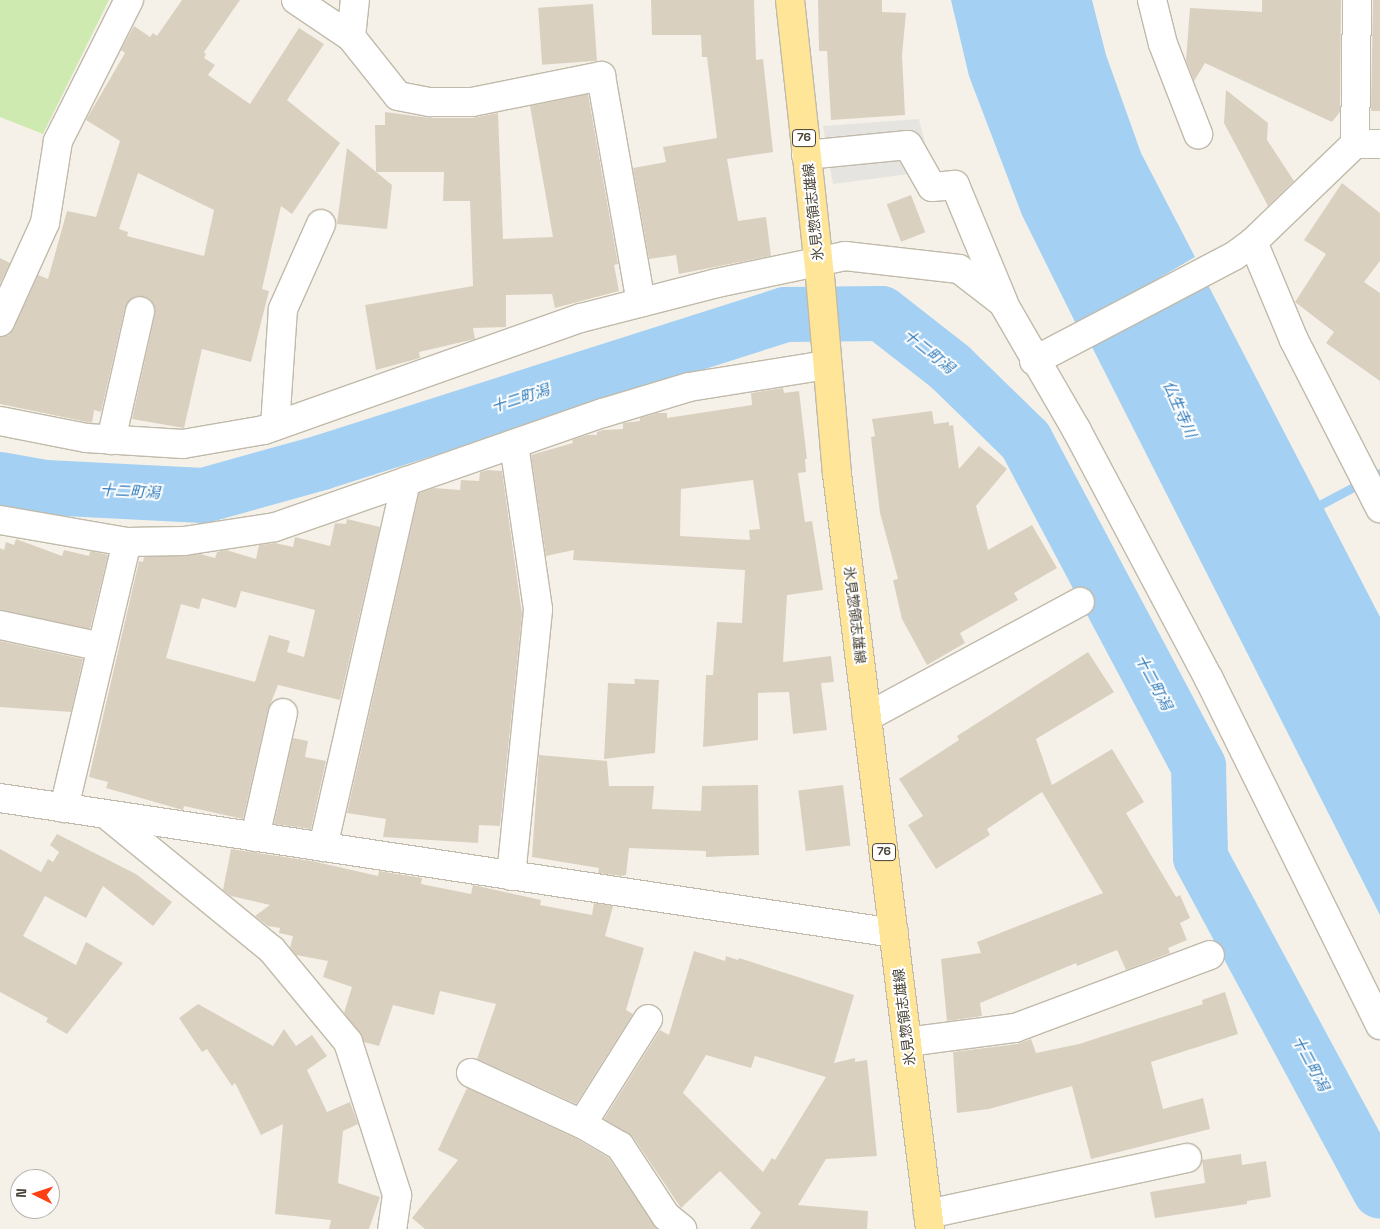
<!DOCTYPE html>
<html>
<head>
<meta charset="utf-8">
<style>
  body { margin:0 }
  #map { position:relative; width:1380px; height:1229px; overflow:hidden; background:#f5f1e8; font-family:"Space Grotesk","Noto Sans JP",sans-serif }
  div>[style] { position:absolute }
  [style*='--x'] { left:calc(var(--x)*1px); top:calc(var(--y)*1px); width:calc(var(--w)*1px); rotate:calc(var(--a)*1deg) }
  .green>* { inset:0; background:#ceeab0 }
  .parking>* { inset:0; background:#e6e4e0 }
  .water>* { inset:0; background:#a3d0f3 }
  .stream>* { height:9px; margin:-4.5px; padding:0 4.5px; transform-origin:4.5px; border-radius:4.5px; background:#a3d0f3 }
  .river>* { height:55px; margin:-27.5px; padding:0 27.5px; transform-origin:27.5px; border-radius:27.5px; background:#a3d0f3 }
  .building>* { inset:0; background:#dad0c0; transform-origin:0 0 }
  .roads { filter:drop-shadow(1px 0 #c1baaa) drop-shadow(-1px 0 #c1baaa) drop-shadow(0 1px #c1baaa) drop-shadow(0 -1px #c1baaa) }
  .street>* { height:28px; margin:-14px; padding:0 14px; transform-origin:14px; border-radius:14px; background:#fff }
  .primary>* { height:28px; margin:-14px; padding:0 14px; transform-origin:14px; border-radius:14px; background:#ffe597 }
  span { translate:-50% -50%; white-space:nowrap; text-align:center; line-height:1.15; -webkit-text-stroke:4px #fff; paint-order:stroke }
  .shield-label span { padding:1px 4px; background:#fff; border:1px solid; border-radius:4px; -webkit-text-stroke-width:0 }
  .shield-label { font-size:12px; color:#484236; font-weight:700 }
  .street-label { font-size:14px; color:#484236 }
  .water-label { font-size:15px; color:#2b78b9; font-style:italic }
  .north { position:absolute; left:10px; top:1169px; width:50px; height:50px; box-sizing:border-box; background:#fff; border:1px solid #b6b3af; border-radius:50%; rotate:274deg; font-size:14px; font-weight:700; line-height:20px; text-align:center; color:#484236 }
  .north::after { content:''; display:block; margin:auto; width:18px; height:22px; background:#ff4015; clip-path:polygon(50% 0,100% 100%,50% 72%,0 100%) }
</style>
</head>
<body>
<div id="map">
  <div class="green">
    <div style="clip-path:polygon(0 0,109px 0,43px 134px,0 117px)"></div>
  </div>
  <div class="parking">
    <div style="clip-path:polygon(919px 119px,932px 171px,833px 184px,823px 126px)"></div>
  </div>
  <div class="water">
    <div style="clip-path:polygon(951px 0,1092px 0,1106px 55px,1141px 153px,1195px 257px,1077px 326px,1022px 215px,969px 76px)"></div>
    <div style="clip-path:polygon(1207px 283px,1380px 617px,1380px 915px,1091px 345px)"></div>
  </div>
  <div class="stream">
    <div style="--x:1312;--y:509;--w:77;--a:-27.9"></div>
  </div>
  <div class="river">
    <div style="--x:0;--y:479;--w:46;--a:10.1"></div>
    <div style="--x:45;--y:487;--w:158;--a:2.9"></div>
    <div style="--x:203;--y:495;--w:123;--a:-15.6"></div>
    <div style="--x:321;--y:462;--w:487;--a:-17.7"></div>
    <div style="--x:785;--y:314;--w:96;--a:-0.6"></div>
    <div style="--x:881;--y:313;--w:88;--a:38"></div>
    <div style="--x:950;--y:367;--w:105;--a:44.2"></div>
    <div style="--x:1025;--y:440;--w:369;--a:62"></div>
    <div style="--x:1198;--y:766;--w:91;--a:88.7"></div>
    <div style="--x:1200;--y:857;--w:379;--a:61.7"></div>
  </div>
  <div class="building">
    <div style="clip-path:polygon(evenodd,182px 0,240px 0,204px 52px,206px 54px,204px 58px,215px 65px,208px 75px,250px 104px,299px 28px,324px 44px,287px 100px,340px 143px,292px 214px,281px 206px,262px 289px,269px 291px,251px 362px,202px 349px,184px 428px,132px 419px,155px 314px,150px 299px,136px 296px,125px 308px,101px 412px,94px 410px,92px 423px,0 404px,0 337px,9px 335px,14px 328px,38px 275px,48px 279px,67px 211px,96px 217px,120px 141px,86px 120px,125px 53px,121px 50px,134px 26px,150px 37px,153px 33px,157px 36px,182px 0,138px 173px,214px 210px,204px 256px,127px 236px,128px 232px,119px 229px,138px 173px)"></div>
    <div style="clip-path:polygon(651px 0,754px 0,756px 60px,763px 59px,773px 152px,727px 159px,738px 221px,766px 217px,771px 256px,679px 274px,676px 255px,649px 259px,633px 168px,666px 162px,663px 147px,717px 138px,707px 57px,702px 57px,701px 35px,652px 35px)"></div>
    <div style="clip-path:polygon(818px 0,882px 0,882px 12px,906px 13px,902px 55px,905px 115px,831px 120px,827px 51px,819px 51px)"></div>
    <div style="clip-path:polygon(1262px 0,1341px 0,1340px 112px,1332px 122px,1205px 63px,1194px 81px,1186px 60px,1190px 8px,1262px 12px)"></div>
    <div style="clip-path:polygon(1373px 0,1380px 0,1380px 111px,1371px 111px)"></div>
    <div style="left:593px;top:4px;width:57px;height:55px;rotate:86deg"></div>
    <div style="clip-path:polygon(1226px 90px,1268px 123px,1267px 140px,1294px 181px,1268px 206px,1224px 123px)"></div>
    <div style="clip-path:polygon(588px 94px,618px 264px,614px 265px,619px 291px,555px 308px,552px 294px,506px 295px,506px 327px,473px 328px,475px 339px,419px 352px,420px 358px,376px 370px,365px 305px,473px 286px,470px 201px,443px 201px,444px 172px,376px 172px,375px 125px,385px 125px,385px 112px,430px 118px,472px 118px,498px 113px,503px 239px,553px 237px,530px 106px)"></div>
    <div style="clip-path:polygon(347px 148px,392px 185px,387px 229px,337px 224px)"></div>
    <div style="clip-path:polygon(1342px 183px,1380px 213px,1380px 261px,1364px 282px,1380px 293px,1380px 381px,1326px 343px,1334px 332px,1295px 302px,1326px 254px,1304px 240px)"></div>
    <div style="left:911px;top:195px;width:40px;height:26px;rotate:69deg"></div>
    <div style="clip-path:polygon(0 258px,10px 263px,0 284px)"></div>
    <div style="clip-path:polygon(evenodd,783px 388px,784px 393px,799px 391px,807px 459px,805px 459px,806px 472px,798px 473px,805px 522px,812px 521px,823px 590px,787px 595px,783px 662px,831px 656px,834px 682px,821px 683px,827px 730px,793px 734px,789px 692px,758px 693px,758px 740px,703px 747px,706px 675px,713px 675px,717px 622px,742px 623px,745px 570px,573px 560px,574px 550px,546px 556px,531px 455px,573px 443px,572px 440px,587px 435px,597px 435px,597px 432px,603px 430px,623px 429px,623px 423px,640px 421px,640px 418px,657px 413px,667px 413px,667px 418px,752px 405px,751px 393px,783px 388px,753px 480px,760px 529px,749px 530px,750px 540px,680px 536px,681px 489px,753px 480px)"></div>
    <div style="clip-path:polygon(932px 411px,934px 424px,949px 422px,949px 426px,953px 425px,959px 469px,979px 446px,1007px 469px,976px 506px,988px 550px,1032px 525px,1057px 568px,1014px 593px,1018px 600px,960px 633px,965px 643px,927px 665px,902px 619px,893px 580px,898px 579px,880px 513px,871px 437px,875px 436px,872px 419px)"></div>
    <div style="clip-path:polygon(488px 470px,502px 471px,522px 614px,500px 826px,479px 825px,478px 843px,383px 837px,386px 819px,347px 813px,419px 493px,434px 488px,460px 490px,461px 480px,479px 481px,480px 472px)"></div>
    <div style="clip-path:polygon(evenodd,347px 519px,380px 527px,340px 700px,278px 685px,268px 710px,243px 819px,184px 806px,183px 810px,106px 788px,108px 782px,89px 777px,139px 561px,143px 562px,144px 557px,200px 554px,215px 558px,217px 552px,226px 550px,256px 559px,259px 545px,275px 543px,293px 547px,295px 537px,330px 546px,335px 523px,346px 524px,347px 519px,241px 591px,315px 610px,304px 657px,287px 652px,290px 641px,269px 635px,255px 682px,166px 658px,181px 604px,199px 609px,202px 598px,236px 608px,241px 591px)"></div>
    <div style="clip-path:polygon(16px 539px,62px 556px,64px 550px,89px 556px,90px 551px,108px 555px,90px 629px,0 610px,0 548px,4px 550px,6px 542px,14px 545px)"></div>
    <div style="clip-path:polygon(0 641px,83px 659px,71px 712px,0 707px)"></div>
    <div style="clip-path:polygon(1088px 652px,1114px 692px,1036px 739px,1052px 785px,1112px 749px,1144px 802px,1126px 813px,1176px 897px,1180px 895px,1190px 918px,1180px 923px,1187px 940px,1168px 948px,1170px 953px,1126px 970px,1117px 950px,1077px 966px,1076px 963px,980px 1003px,982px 1016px,947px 1021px,941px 959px,981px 953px,977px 942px,1103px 893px,1042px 792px,987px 829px,990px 835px,936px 869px,908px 825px,923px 816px,899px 779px,959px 740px,957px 736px)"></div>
    <div style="clip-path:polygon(634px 679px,659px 680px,655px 753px,604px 759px,608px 683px,635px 684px)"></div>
    <div style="clip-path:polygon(293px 738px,308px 741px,305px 757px,326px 761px,311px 829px,274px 824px)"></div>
    <div style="clip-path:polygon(539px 755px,607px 761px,609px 786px,654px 786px,652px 809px,701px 811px,702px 786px,758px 785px,759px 855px,706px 857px,706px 851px,629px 848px,626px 875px,622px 876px,598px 873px,599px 868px,532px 857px)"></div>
    <div style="left:843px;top:785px;width:61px;height:45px;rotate:83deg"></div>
    <div style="clip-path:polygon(57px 834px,136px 874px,172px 902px,153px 926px,103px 886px,86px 918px,45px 896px,23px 936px,76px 965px,86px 942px,123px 963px,67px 1034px,46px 1022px,48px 1018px,0 992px,0 849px,41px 872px,48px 859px,53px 862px,59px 852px,50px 845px)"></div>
    <div style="clip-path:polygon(231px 849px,312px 861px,378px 876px,379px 871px,422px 878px,421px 884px,471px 894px,473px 885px,482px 887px,541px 900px,540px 905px,592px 915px,594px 903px,613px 906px,605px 936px,644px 948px,626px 1010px,633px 1014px,576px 1104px,477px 1059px,496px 1004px,440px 991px,434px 1015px,393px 1005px,379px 1046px,364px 1042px,344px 1013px,352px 987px,323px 977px,328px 961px,296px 955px,290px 948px,293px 936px,279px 933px,280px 928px,268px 926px,255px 916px,270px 905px,231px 896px,223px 890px)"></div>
    <div style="clip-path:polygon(evenodd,694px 951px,725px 961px,726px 956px,738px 960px,739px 958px,854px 995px,834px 1063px,855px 1058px,855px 1062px,867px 1060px,877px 1156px,826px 1159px,798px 1205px,868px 1211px,867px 1229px,750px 1229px,761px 1213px,720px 1171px,681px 1208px,633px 1137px,604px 1119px,660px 1030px,669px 1035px,694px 951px,706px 1055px,751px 1068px,755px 1056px,826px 1077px,775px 1160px,772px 1158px,763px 1172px,683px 1093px,706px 1055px)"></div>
    <div style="clip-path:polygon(1225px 992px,1238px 1034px,1151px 1062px,1163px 1109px,1203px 1098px,1210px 1129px,1091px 1159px,1072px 1086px,989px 1109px,957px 1113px,953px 1052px,1017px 1044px,1031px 1039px,1036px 1053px,1079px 1044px,1203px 1004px,1202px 1000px)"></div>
    <div style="clip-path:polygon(198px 1004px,273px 1046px,284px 1029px,296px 1046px,312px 1035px,327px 1056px,307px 1070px,327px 1112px,350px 1102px,358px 1124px,343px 1131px,338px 1183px,380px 1197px,369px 1229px,329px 1229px,331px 1220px,275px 1214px,283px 1124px,261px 1135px,235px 1083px,232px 1086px,207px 1049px,202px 1052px,179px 1018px)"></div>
    <div style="clip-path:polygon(467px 1088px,575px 1138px,609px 1158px,657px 1229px,425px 1229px,412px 1218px,458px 1160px,438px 1150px)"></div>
    <div style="clip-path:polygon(1241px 1154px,1242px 1165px,1266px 1161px,1271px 1197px,1247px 1201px,1247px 1204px,1155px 1218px,1150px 1192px,1205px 1183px,1202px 1160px)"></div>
  </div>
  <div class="roads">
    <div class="street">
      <div style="--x:296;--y:0;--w:66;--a:33.9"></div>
      <div style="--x:351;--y:37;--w:75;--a:51.5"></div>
      <div style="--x:398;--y:96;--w:33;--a:11"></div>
      <div style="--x:430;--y:102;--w:42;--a:0"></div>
      <div style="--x:472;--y:102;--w:132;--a:-11.4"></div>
      <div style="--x:601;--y:76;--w:230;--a:80"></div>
      <div style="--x:1152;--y:0;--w:45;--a:76"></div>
      <div style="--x:1163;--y:44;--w:97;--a:68.7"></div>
      <div style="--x:351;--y:37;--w:37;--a:-84"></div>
      <div style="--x:1355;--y:144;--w:144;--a:-89.2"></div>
      <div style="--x:806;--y:155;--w:102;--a:-5.6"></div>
      <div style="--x:908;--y:145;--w:48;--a:60.3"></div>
      <div style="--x:932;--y:187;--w:23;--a:-5"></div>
      <div style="--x:955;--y:185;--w:126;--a:67.5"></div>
      <div style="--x:1253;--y:242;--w:106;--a:67.3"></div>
      <div style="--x:1294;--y:340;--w:189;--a:62.9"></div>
      <div style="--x:0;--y:322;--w:109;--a:-65.6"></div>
      <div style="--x:45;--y:223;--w:83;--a:-81"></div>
      <div style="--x:58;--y:141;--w:158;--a:-63.3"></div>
      <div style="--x:1034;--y:361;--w:226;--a:-27.7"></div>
      <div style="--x:1234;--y:256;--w:24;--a:-36"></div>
      <div style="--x:1253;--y:242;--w:141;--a:-43.9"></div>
      <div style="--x:1355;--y:144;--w:25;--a:0"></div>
      <div style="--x:0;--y:421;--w:88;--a:11.2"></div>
      <div style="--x:86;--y:438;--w:97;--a:3.5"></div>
      <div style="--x:183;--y:444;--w:82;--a:-9.8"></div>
      <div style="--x:264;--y:430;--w:336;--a:-19.5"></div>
      <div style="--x:581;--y:318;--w:140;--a:-14.4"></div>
      <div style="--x:717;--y:283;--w:131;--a:-11.9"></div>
      <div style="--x:845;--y:256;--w:115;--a:6.5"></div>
      <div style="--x:959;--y:269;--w:56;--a:37.7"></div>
      <div style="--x:1003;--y:303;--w:146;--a:59.9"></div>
      <div style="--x:1076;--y:429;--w:283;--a:62"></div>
      <div style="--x:1209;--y:679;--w:386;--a:63.7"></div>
      <div style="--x:275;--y:426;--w:117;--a:-86.1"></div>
      <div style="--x:283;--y:309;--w:93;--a:-65.9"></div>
      <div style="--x:111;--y:440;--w:132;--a:-77.3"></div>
      <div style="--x:0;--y:520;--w:129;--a:9.8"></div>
      <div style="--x:127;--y:542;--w:57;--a:-1"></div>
      <div style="--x:184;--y:541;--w:92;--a:-8.7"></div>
      <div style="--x:275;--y:527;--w:347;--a:-19.2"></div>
      <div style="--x:603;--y:413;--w:90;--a:-16.8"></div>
      <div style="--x:689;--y:387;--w:140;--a:-9.1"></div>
      <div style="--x:0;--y:625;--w:104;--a:12.2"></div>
      <div style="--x:867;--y:717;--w:242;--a:-28.4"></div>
      <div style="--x:0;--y:798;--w:904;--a:8.59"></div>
      <div style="--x:64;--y:808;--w:273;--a:-76.7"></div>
      <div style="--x:107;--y:815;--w:213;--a:39.3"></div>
      <div style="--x:272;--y:950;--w:119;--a:50.4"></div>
      <div style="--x:348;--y:1042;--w:161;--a:72.2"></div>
      <div style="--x:397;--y:1195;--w:34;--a:98"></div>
      <div style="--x:255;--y:837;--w:127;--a:-77.3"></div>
      <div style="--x:323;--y:847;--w:375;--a:-77.2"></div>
      <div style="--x:511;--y:876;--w:268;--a:-84.2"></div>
      <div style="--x:538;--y:609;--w:167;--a:-98.3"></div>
      <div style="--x:907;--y:1042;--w:109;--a:-7.4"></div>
      <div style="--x:1015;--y:1028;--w:208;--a:-20.5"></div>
      <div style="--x:471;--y:1073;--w:122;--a:24.7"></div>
      <div style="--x:582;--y:1124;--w:44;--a:30.1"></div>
      <div style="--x:620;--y:1146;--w:84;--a:56.7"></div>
      <div style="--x:666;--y:1216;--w:21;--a:39"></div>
      <div style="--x:582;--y:1124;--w:124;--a:-57.8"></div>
      <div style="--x:928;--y:1214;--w:265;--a:-12.2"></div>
    </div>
    <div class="primary">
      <div style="--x:790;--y:0;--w:278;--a:83.8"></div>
      <div style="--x:820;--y:276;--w:199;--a:85.1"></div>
      <div style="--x:837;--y:474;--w:761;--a:82.98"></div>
    </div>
  </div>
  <div class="shield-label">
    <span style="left:804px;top:138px">76</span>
    <span style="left:884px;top:852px">76</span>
  </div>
  <div class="street-label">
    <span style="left:813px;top:212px;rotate:-96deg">氷見惣領志雄線</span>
    <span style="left:855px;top:615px;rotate:83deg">氷見惣領志雄線</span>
    <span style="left:904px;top:1017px;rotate:-97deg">氷見惣領志雄線</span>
  </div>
  <div class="water-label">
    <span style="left:929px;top:351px;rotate:39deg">十二町潟</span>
    <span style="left:520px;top:398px;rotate:-18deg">十二町潟</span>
    <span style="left:1180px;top:409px;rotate:66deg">仏生寺川</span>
    <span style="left:130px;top:491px;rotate:3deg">十二町潟</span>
    <span style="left:1154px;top:682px;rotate:62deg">十二町潟</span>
    <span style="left:1311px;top:1063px;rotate:62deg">十二町潟</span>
  </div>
  <div class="north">N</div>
</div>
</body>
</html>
